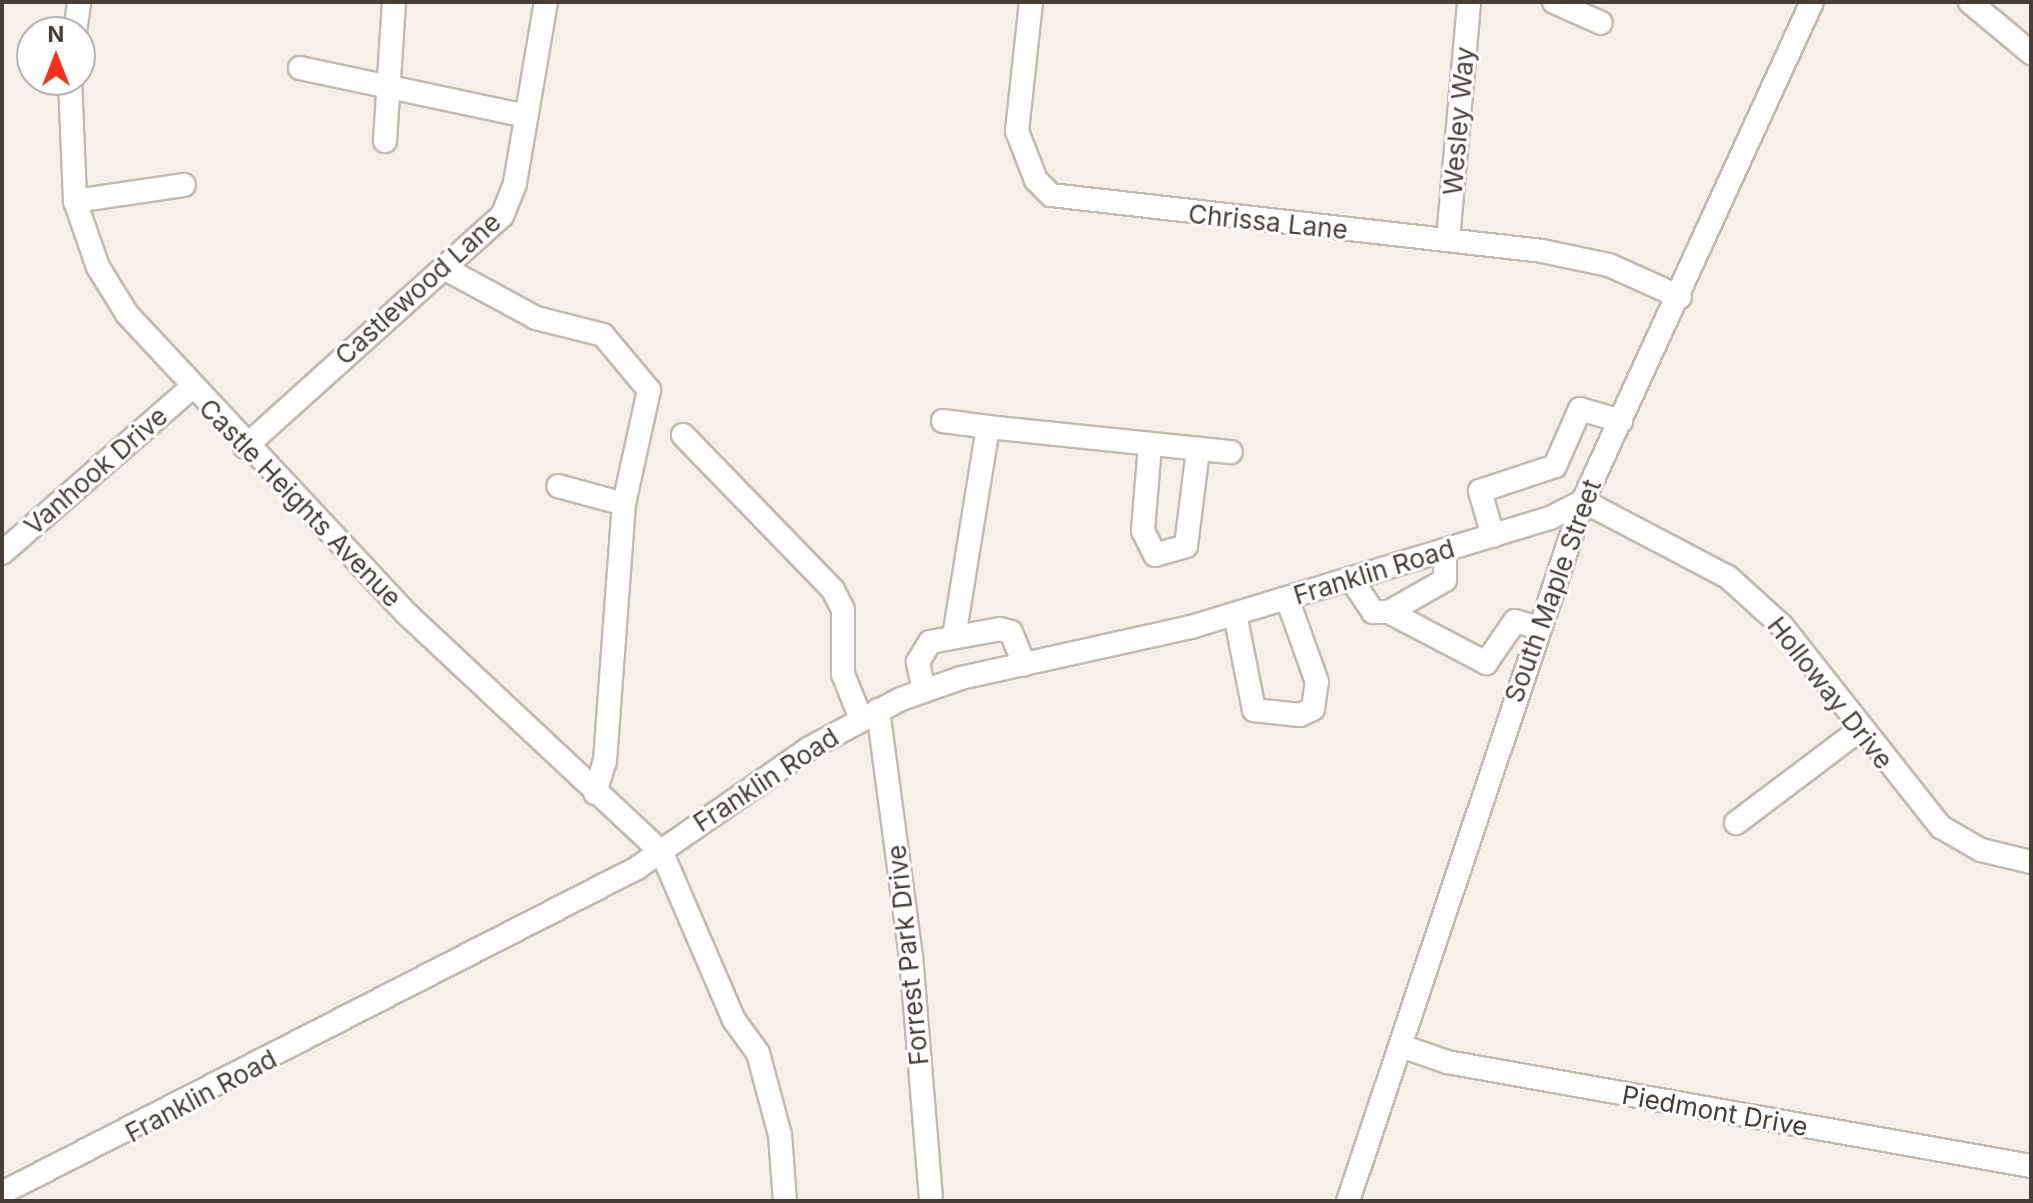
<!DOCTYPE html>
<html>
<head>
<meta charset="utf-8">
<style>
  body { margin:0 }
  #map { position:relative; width:2033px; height:1203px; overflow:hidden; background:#f4efe7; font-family:Inter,sans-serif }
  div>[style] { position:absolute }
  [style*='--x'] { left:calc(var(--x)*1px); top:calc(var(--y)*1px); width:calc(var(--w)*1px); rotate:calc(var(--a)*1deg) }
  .roads { filter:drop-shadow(2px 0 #c2baad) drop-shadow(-2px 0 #c2baad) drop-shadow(0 2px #c2baad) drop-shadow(0 -2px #c2baad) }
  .minor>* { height:22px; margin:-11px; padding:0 11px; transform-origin:11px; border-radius:11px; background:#fff }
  span { translate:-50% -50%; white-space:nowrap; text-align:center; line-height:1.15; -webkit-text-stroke:6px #fff; paint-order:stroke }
  .street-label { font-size:26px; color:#473f36 }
  .frame { position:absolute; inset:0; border:4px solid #473f36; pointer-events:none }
  .north { position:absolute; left:16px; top:16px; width:80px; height:80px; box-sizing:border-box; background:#fff; border:2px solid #b5b2af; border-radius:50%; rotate:0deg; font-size:22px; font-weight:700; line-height:32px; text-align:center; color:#473f36 }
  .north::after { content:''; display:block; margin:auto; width:28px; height:36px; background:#f92e19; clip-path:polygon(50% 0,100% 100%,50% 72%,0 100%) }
</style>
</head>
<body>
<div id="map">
  <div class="roads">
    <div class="minor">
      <div style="--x:1031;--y:2;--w:130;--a:96.2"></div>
      <div style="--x:1017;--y:131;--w:53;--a:68.8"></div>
      <div style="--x:1036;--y:180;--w:21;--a:45"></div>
      <div style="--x:1051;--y:195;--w:494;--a:6.5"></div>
      <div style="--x:1542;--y:251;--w:68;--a:11.8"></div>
      <div style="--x:1609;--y:265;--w:78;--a:24.3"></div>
      <div style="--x:1554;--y:2;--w:51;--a:24.1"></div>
      <div style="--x:1970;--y:2;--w:80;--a:39.9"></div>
      <div style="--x:75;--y:32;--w:30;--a:-82"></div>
      <div style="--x:300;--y:68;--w:231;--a:12"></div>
      <div style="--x:70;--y:80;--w:121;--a:87.6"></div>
      <div style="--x:75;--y:201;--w:70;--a:70.8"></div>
      <div style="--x:98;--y:267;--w:55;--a:58.3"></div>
      <div style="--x:127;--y:314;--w:412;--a:47"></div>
      <div style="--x:408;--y:615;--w:348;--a:43.1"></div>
      <div style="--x:662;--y:853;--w:182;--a:66.7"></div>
      <div style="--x:734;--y:1020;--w:41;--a:54"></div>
      <div style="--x:758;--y:1053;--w:85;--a:75"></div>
      <div style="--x:780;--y:1135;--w:66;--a:85.7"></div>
      <div style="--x:385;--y:141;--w:139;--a:-86.3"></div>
      <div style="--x:75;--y:201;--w:110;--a:-8.4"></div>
      <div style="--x:1448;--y:239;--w:238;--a:-84.9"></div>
      <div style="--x:444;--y:268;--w:105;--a:28.5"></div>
      <div style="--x:536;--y:318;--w:69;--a:14.2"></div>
      <div style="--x:603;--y:335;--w:72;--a:50.1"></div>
      <div style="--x:649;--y:390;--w:117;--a:102.4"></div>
      <div style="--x:624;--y:504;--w:68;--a:-164.7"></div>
      <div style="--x:943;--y:421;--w:45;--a:7.6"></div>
      <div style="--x:683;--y:435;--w:216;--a:45.9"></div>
      <div style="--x:833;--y:590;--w:22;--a:63"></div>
      <div style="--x:843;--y:610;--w:64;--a:90"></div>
      <div style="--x:843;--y:674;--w:48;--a:68.2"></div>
      <div style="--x:1150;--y:445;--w:86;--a:94.7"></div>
      <div style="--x:1143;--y:531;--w:27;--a:63"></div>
      <div style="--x:1155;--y:555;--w:32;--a:-16"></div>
      <div style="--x:1186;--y:546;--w:98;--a:-82.9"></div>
      <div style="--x:245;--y:447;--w:346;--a:-42"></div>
      <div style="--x:502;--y:216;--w:35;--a:-68"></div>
      <div style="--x:515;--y:183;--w:184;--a:-80.3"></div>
      <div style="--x:1493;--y:536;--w:47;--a:-106.1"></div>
      <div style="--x:1480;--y:491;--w:79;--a:-18.4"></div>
      <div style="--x:1555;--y:466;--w:62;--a:-66.3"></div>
      <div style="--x:1580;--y:409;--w:43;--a:16.3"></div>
      <div style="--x:2;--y:553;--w:249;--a:-41.1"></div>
      <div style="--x:1351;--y:579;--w:40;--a:56"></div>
      <div style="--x:1373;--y:612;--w:16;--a:0"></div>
      <div style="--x:1389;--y:612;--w:64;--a:-29.7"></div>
      <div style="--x:1445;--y:580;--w:30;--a:-90"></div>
      <div style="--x:1389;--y:612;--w:110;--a:27.7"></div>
      <div style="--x:1486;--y:663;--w:51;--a:-55.4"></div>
      <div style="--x:1515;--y:621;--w:25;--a:16"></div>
      <div style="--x:1235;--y:614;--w:98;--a:78.8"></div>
      <div style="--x:1254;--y:710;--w:46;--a:6.2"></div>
      <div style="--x:1300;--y:715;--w:14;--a:-25"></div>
      <div style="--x:1313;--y:709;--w:27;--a:-82"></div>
      <div style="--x:1317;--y:682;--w:89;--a:-109.7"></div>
      <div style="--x:954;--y:637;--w:213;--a:-80.8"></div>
      <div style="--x:988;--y:427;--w:244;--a:5.9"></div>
      <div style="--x:924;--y:691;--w:30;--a:-102"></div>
      <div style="--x:918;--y:662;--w:23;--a:-59"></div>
      <div style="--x:930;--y:642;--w:71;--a:-10.5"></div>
      <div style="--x:1000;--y:629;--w:11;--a:15"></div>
      <div style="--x:1011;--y:632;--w:35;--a:68"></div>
      <div style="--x:878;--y:710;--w:248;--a:82.4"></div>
      <div style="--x:911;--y:956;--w:246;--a:85.3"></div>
      <div style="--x:595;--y:793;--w:34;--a:-73"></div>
      <div style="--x:605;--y:761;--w:258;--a:-85.8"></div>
      <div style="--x:1736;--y:823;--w:153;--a:-37"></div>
      <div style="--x:1401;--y:1046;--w:49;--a:19.2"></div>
      <div style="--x:1447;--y:1062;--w:593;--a:10.1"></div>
      <div style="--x:2;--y:1193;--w:713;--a:-27.1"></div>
      <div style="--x:637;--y:868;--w:208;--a:-34.8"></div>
      <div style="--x:808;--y:749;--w:106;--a:-28.3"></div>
      <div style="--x:901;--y:699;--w:64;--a:-19.3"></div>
      <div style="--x:961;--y:678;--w:236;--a:-12.5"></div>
      <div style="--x:1191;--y:627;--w:375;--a:-16.9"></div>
      <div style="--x:1550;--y:518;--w:37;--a:-27"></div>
      <div style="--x:1583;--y:501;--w:164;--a:27.7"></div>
      <div style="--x:1728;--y:577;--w:73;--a:42.2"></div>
      <div style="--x:1782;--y:626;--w:256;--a:51.7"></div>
      <div style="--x:1941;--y:827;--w:46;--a:29.9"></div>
      <div style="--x:1981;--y:850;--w:51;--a:13.5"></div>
      <div style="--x:1348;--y:1201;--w:738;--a:-71.44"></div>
      <div style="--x:1583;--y:501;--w:549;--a:-65.35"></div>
    </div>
  </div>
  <div class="street-label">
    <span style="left:1459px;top:121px;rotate:-85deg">Wesley Way</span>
    <span style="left:1268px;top:222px;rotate:6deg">Chrissa Lane</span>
    <span style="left:418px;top:289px;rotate:-42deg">Castlewood Lane</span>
    <span style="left:96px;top:471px;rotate:-41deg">Vanhook Drive</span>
    <span style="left:300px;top:503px;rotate:46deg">Castle Heights Avenue</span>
    <span style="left:1374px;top:572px;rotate:-17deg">Franklin Road</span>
    <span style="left:1553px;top:591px;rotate:-70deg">South Maple Street</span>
    <span style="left:1830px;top:693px;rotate:52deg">Holloway Drive</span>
    <span style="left:766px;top:780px;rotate:-33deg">Franklin Road</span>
    <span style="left:908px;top:955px;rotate:-96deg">Forrest Park Drive</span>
    <span style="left:201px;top:1096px;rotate:-28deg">Franklin Road</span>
    <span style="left:1715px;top:1111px;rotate:10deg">Piedmont Drive</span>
  </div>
  <div class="frame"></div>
  <div class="north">N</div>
</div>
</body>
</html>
